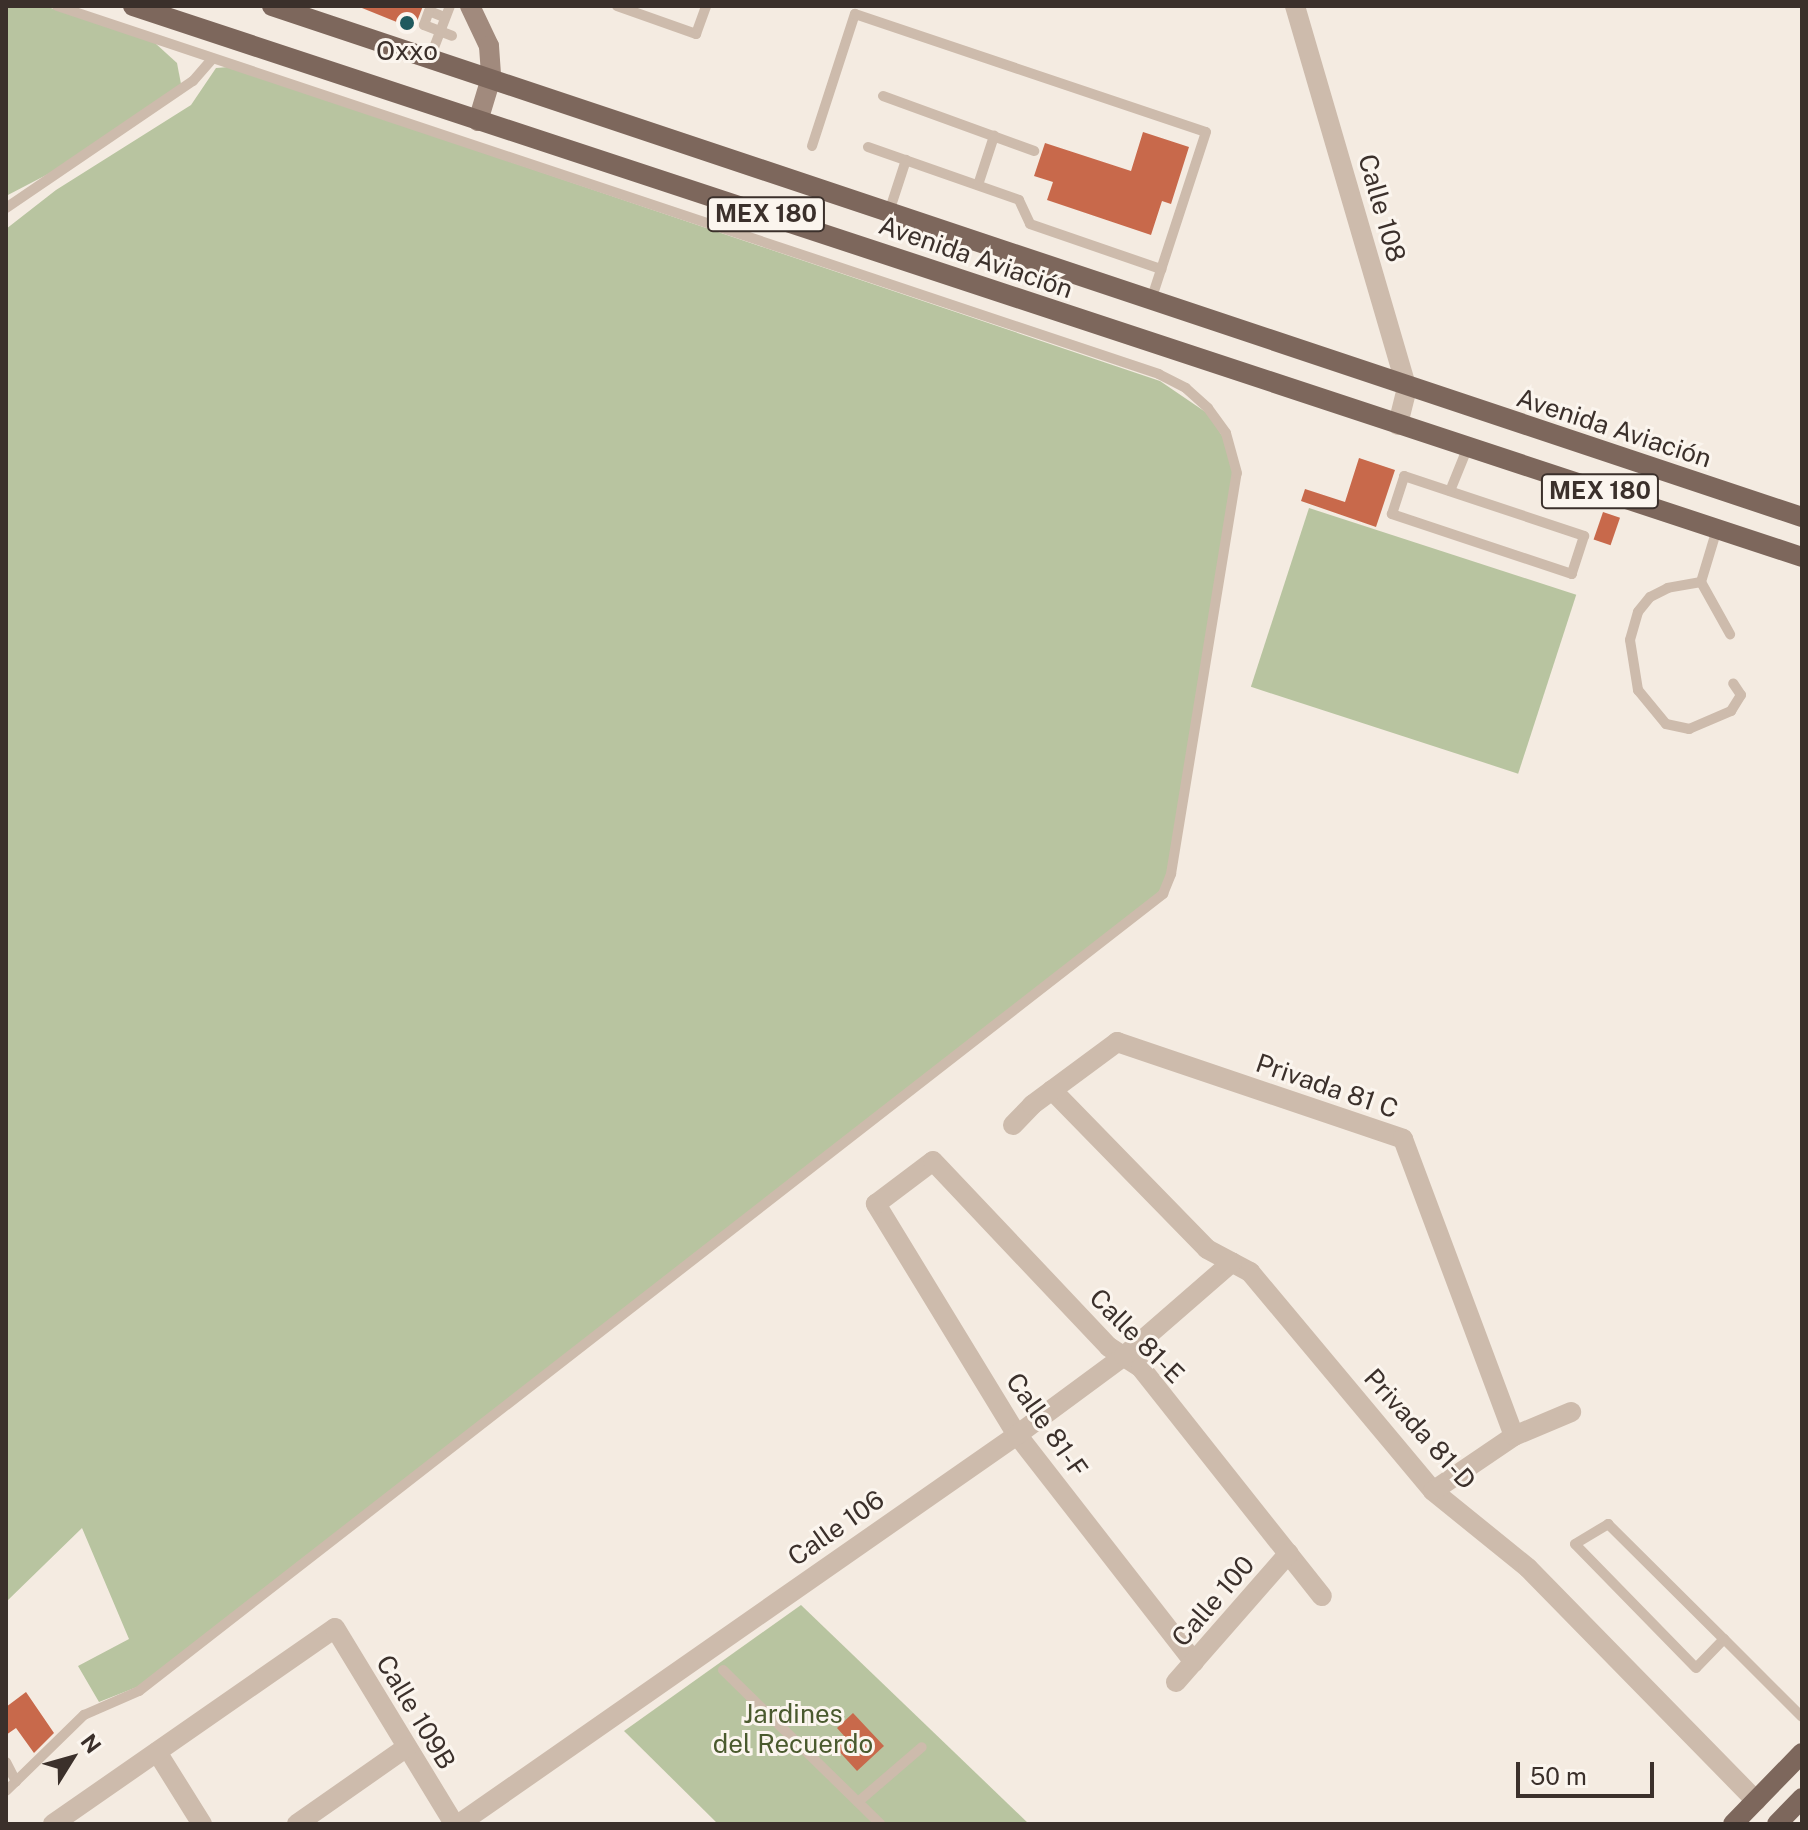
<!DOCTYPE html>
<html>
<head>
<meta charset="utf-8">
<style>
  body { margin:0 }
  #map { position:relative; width:1808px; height:1830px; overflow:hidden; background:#f4ebe1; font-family:"Public Sans",sans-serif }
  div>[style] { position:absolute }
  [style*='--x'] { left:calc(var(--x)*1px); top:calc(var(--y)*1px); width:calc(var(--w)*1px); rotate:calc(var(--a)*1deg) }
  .green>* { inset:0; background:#b8c4a0; transform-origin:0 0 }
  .building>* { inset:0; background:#c8694b; transform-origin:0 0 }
  .lane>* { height:10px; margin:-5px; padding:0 5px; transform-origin:5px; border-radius:5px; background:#cdbbac }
  .street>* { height:20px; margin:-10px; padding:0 10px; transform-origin:10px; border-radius:10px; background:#cdbbac }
  .secondary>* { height:20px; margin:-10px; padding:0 10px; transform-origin:10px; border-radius:10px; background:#a18a7d }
  .primary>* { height:20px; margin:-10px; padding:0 10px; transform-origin:10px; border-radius:10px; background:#7d675c }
  .dots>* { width:22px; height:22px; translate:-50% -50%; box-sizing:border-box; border:4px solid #fbf5ee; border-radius:50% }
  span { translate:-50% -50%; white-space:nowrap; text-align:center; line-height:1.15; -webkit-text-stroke:6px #fbf5ee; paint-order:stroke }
  .shield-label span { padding:2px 6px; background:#fbf5ee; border:2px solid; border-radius:6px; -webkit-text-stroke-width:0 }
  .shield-label { font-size:24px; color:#3b302b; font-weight:700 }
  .poi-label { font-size:26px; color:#3b302b }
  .street-label { font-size:26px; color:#3b302b }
  .park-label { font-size:26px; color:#4a5a2e }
  .frame { position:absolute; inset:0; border:8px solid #3b302b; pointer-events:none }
  .north { position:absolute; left:32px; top:1718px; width:80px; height:80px; -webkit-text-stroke:6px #fbf5ee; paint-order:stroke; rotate:53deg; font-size:22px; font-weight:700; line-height:32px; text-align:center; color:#3b302b }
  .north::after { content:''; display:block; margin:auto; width:28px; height:36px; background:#3b302b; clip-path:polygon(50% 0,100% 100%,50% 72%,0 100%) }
  .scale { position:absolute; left:1516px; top:1762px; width:138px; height:36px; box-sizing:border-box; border:4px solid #3b302b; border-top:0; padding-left:10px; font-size:24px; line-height:28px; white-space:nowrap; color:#3b302b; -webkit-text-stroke:6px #fbf5ee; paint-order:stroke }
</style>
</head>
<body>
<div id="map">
  <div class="green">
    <div style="clip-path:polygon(6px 6px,45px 6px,155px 43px,177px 63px,181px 84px,52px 172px,6px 196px)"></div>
    <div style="clip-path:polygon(229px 67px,1160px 381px,1207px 413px,1223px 437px,1234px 473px,1167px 884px,1160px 894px,137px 1687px,99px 1702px,78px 1666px,129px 1639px,82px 1528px,6px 1602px,6px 229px,56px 190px,191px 105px,216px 68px)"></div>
    <div style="left:1309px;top:508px;width:281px;height:188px;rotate:18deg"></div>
    <div style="clip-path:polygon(801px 1605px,1029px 1824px,718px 1824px,624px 1731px)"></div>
  </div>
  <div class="building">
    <div style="clip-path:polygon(357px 6px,423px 6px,414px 29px)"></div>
    <div style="clip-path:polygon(1143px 132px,1189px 147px,1171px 204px,1162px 201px,1151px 235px,1047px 200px,1053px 182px,1034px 176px,1045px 143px,1131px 171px)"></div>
    <div style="clip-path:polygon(1359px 458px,1395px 470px,1376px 527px,1301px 501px,1305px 489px,1345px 502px)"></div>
    <div style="left:1603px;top:512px;width:18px;height:29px;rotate:19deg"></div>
    <div style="clip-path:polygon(26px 1692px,54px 1733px,34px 1753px,16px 1728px,6px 1735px,6px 1707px)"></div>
    <div style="clip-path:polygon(853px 1713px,884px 1746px,857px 1771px,836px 1748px,846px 1738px,837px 1728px)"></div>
  </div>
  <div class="lane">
    <div style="--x:617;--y:6;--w:84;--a:19.5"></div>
    <div style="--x:696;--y:34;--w:30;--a:-70"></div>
    <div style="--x:444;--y:17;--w:16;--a:-158"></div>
    <div style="--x:429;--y:11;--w:15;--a:110"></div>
    <div style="--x:424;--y:25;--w:30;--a:21"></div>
    <div style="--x:430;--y:58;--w:56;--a:-69"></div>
    <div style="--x:883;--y:96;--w:161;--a:20"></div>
    <div style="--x:812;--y:146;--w:139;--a:-72"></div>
    <div style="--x:855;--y:14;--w:370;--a:18.6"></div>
    <div style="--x:1206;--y:132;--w:177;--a:108.1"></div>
    <div style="--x:868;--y:147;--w:160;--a:19.3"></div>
    <div style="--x:1019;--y:200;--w:26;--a:65"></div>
    <div style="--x:1030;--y:224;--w:139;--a:19"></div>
    <div style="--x:978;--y:185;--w:52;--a:-71.9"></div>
    <div style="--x:6;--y:208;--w:226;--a:-34.2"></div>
    <div style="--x:193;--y:81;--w:29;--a:-49"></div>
    <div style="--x:888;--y:215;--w:58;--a:-71.9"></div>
    <div style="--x:1404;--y:476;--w:190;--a:18.4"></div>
    <div style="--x:1584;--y:536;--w:40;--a:108"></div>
    <div style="--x:1572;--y:574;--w:190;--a:-161.6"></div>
    <div style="--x:1392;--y:514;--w:40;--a:-72"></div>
    <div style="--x:1450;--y:491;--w:45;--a:-68"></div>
    <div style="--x:1717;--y:529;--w:55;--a:106.8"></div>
    <div style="--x:1701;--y:582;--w:60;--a:60.9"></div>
    <div style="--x:1701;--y:582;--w:34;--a:170"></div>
    <div style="--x:1668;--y:588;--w:20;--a:153"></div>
    <div style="--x:1650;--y:597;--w:19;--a:129"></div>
    <div style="--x:1638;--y:612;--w:29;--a:106"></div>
    <div style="--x:1630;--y:640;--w:51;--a:80.9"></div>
    <div style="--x:1638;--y:690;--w:44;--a:50.5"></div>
    <div style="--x:1666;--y:724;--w:24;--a:12"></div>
    <div style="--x:1689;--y:729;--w:46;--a:-23.2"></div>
    <div style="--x:1731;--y:711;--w:19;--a:-58"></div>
    <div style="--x:1741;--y:695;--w:14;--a:-124"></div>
    <div style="--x:1724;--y:1639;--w:40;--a:134"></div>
    <div style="--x:1696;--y:1668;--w:173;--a:-134.3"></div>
    <div style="--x:1575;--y:1544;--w:39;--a:-31"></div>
    <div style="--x:1608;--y:1524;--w:163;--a:44.8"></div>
    <div style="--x:1724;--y:1639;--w:110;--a:45"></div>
    <div style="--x:723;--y:1670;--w:220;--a:44.4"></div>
    <div style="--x:6;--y:1762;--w:22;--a:63"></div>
    <div style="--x:6;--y:1791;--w:109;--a:-44.3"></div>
    <div style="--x:84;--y:1715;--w:60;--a:-23.6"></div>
    <div style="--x:139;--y:1691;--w:1298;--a:-37.89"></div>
    <div style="--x:1163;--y:894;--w:22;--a:-68"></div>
    <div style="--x:1171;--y:874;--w:406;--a:-80.7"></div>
    <div style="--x:1237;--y:473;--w:41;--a:-105.4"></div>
    <div style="--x:1226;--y:433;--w:31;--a:-126"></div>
    <div style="--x:1208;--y:408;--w:30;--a:-138"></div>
    <div style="--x:1186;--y:388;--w:30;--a:-153"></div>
    <div style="--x:1159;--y:374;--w:1162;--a:-161.53"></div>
    <div style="--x:858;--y:1802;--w:84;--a:-40.7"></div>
  </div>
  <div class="street">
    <div style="--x:1295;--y:6;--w:398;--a:73.7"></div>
    <div style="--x:1407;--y:388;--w:38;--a:104"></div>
    <div style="--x:1052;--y:1090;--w:222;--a:45.7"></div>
    <div style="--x:1207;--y:1249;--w:49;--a:28.1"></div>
    <div style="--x:1250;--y:1272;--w:285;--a:50.1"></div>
    <div style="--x:1433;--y:1491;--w:122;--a:39"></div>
    <div style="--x:1528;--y:1568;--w:326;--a:45.6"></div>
    <div style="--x:1013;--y:1125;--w:28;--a:-46"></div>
    <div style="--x:1032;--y:1105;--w:106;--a:-36.5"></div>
    <div style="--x:1117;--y:1042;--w:302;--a:18.7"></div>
    <div style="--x:1403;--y:1139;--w:317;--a:69.5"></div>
    <div style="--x:1433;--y:1491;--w:98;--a:-34.2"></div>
    <div style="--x:1514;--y:1436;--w:62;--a:-22.8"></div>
    <div style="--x:1194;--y:1662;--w:288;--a:-127.9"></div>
    <div style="--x:1017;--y:1435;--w:271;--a:-121.4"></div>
    <div style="--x:876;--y:1204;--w:71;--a:-37"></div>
    <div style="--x:933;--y:1161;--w:256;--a:46.6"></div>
    <div style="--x:1109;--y:1347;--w:38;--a:33"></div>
    <div style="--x:1141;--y:1368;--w:291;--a:51.6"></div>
    <div style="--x:1176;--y:1682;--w:171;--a:-48.8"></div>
    <div style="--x:157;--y:1752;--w:85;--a:58"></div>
    <div style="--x:53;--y:1824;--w:343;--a:-34.8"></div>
    <div style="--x:335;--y:1628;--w:229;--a:58.7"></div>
    <div style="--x:297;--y:1824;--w:134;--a:-35"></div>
    <div style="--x:459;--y:1824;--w:680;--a:-34.88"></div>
    <div style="--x:1017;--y:1435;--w:133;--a:-36.4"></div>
    <div style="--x:1124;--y:1356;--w:143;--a:-41"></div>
  </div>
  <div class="secondary">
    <div style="--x:470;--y:6;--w:44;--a:64.6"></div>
    <div style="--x:489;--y:46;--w:32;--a:86"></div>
    <div style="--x:491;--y:78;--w:45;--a:106.8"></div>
  </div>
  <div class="primary">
    <div style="--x:133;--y:6;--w:1758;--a:18.27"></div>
    <div style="--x:272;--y:6;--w:1613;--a:18.47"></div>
    <div style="--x:1733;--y:1824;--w:99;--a:-45.8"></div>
    <div style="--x:1777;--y:1824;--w:36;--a:-46"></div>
  </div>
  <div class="dots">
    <div style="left:407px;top:23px;background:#1f5a5e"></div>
  </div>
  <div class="shield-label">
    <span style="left:766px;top:214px">MEX 180</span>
    <span style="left:1600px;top:491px">MEX 180</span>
  </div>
  <div class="poi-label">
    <span style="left:407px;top:51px">Oxxo</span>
  </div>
  <div class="street-label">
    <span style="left:1382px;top:208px;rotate:74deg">Calle 108</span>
    <span style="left:976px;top:257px;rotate:19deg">Avenida Aviación</span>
    <span style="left:1614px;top:428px;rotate:18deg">Avenida Aviación</span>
    <span style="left:1327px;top:1086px;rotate:19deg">Privada 81 C</span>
    <span style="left:1137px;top:1336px;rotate:45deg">Calle 81-E</span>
    <span style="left:1047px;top:1425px;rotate:55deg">Calle 81-F</span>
    <span style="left:1420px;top:1429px;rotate:48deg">Privada 81-D</span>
    <span style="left:836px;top:1528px;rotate:-35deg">Calle 106</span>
    <span style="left:1213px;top:1601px;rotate:-49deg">Calle 100</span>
    <span style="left:416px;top:1712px;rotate:59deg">Calle 109B</span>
  </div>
  <div class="park-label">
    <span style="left:793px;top:1729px">Jardines<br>del Recuerdo</span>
  </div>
  <div class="frame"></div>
  <div class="north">N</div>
  <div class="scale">50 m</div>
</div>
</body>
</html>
